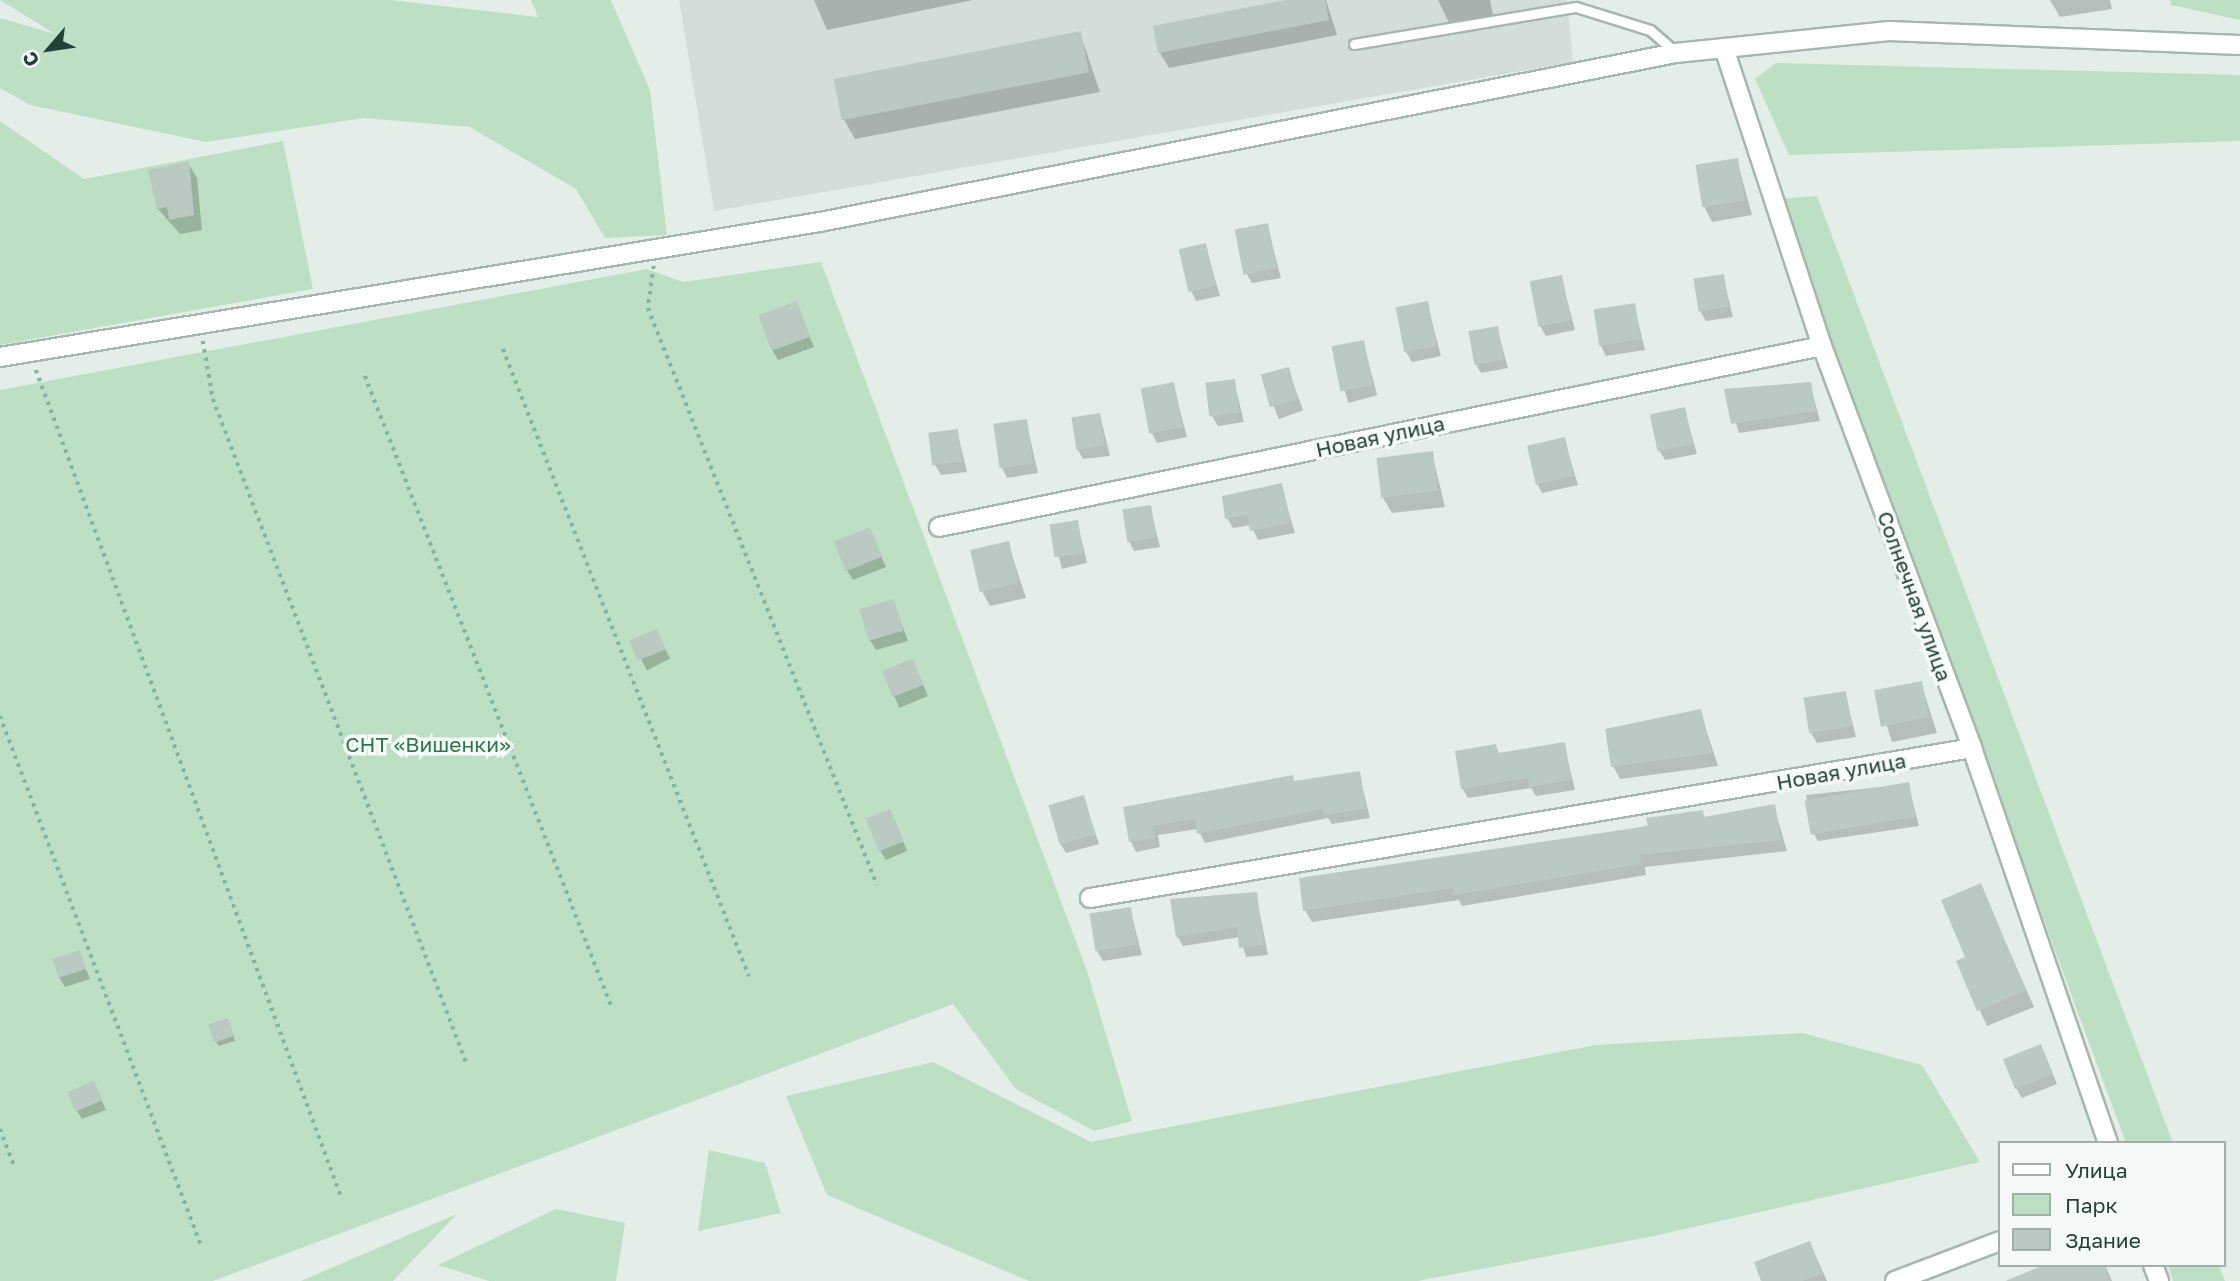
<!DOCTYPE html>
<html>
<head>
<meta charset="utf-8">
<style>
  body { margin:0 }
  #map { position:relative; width:2240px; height:1281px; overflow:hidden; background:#e4eee9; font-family:"Golos Text",sans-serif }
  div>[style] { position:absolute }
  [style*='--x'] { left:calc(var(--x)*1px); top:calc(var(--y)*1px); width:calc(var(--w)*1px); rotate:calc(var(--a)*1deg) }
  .built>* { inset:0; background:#d3ded8 }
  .green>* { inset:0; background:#bde0c4 }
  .shadow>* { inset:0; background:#0003; transform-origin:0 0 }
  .building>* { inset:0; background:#bac9c2; transform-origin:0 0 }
  .path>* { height:3.5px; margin-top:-1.75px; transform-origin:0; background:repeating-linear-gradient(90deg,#84b3a1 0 3.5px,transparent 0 8.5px) }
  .roads { filter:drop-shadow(2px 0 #a6b7b0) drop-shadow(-2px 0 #a6b7b0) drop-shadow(0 2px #a6b7b0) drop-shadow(0 -2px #a6b7b0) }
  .lane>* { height:9px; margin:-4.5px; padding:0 4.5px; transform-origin:4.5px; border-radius:4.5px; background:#fff }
  .street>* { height:18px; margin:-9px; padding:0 9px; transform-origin:9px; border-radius:9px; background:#fff }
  span { translate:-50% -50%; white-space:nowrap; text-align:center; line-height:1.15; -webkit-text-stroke:7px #f5faf8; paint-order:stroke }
  .street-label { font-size:21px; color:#234137 }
  .park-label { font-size:21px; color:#2b7945 }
  .legend { position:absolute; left:1998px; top:1141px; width:228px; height:126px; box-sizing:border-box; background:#f5faf8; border:2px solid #a1b0ab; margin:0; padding:9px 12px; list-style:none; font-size:21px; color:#234137 }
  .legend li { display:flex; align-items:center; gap:14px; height:35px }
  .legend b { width:35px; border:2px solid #a1b0ab }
  .north { position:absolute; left:14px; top:14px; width:70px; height:70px; -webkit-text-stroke:5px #f5faf8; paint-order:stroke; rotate:241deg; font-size:19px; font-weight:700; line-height:28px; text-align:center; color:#234137 }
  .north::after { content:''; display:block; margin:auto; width:24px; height:32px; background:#234137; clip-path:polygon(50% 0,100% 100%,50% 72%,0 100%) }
</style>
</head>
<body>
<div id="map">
  <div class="built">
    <div style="clip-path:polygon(679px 0,1567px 0,1573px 62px,714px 211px)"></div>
  </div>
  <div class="green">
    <div style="clip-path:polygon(0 0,390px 0,538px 17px,531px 0,611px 0,650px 90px,667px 235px,605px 238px,576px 189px,470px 127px,364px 118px,206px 142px,30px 105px,0 88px,0 18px,55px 34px)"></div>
    <div style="clip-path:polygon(2170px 0,2240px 0,2240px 20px,2171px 5px)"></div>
    <div style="clip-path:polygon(1776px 63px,2240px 75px,2240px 141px,1789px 155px,1755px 79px)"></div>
    <div style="clip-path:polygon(0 121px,84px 179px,283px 141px,313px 289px,0 345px)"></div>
    <div style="clip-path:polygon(1817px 196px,2173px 1143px,2126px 1143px,1778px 199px)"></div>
    <div style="clip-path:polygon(821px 262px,1087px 971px,1132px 1121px,1094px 1131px,1016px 1089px,953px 1004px,213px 1281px,0 1281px,0 390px,647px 269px,683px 282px)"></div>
    <div style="clip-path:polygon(1802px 1033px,1922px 1065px,1980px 1162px,1654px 1236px,1418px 1281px,1029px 1281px,827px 1195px,786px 1096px,933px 1062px,1091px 1142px,1596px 1045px)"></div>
    <div style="clip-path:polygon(709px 1150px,765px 1163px,781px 1213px,698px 1231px)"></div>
    <div style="clip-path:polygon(556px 1209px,625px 1223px,616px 1281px,489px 1281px,438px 1265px)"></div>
    <div style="clip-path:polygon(457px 1214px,393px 1281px,301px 1281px)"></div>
    <div style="clip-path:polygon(2168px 1265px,2219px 1265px,2225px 1281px,2173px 1281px)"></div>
  </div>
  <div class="shadow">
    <div style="clip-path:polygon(814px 0,973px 0,827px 30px)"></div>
    <div style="clip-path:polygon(1294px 0,1326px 0,1337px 35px,1169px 68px,1160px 53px,1155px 27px)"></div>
    <div style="clip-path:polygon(1438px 0,1490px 0,1493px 15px,1449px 23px)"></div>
    <div style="clip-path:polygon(2050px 0,2110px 0,2112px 9px,2060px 17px)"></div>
    <div style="clip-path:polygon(1080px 33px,1100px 92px,855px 139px,843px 118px)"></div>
    <div style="clip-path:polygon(1737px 160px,1752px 215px,1712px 222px,1704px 206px)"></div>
    <div style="clip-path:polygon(188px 163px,197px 178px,202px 230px,180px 234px,158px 209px)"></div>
    <div style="clip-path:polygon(1267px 225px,1281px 278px,1252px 283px,1246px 273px)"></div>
    <div style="clip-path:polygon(1205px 245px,1220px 296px,1196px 301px,1191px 291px)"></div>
    <div style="clip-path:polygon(1723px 276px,1733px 317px,1706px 321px,1700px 311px)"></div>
    <div style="clip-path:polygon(1561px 277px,1575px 330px,1546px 336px,1540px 326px)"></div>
    <div style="clip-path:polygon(796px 303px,814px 347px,778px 360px,772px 350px)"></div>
    <div style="clip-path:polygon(1427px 303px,1441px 356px,1412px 362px,1406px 352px)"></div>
    <div style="clip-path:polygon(1634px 305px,1645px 350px,1606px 356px,1601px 346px)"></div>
    <div style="clip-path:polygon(1497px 328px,1508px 368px,1481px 373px,1475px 363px)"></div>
    <div style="left:1363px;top:342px;width:55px;height:30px;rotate:75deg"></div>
    <div style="left:1288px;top:369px;width:44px;height:26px;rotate:70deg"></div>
    <div style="clip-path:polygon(1234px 381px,1244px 422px,1218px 426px,1212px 416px)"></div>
    <div style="clip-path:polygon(1173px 384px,1187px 437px,1157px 443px,1152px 433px)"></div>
    <div style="clip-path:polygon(1810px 384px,1820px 421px,1739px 433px,1726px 390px)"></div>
    <div style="clip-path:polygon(1684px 409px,1697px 454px,1665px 460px,1659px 450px)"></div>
    <div style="clip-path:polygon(1100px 415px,1110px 456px,1083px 459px,1078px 450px)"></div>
    <div style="clip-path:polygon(1026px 421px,1038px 473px,1007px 478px,1002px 468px)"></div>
    <div style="clip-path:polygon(957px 431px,967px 472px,941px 475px,935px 465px)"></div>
    <div style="clip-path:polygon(1564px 439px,1578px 485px,1542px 493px,1537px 483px)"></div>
    <div style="clip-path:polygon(1432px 453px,1445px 507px,1392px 513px,1383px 498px)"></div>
    <div style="clip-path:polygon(1281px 485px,1295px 533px,1258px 540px,1251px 525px,1233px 528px,1227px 518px)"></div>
    <div style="clip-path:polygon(1150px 507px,1160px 547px,1134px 551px,1129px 541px)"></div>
    <div style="left:1077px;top:522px;width:42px;height:26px;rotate:76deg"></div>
    <div style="clip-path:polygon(869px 529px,886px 567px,853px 580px,847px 570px)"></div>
    <div style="clip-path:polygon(1008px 543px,1026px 598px,990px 606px,982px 591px)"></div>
    <div style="clip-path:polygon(893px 601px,908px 641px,876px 650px,870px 640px)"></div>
    <div style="left:656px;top:631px;width:31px;height:26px;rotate:63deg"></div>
    <div style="left:913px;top:661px;width:38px;height:31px;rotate:67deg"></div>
    <div style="clip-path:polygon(1921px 683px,1937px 733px,1892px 742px,1876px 692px)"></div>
    <div style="clip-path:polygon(1845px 693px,1856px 737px,1817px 743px,1811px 733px)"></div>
    <div style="clip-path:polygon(1700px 711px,1718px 766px,1620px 779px,1613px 766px)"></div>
    <div style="clip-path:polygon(1564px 744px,1575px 790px,1536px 796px,1531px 788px,1468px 798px,1462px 788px,1495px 746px,1500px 754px)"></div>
    <div style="clip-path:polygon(1359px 773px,1370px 818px,1332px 824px,1328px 818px,1205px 843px,1198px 829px,1158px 835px,1160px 847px,1136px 852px,1131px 842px,1125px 808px,1292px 777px,1295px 783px)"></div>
    <div style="clip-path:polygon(1908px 784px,1919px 826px,1818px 841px,1812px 831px,1806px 795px)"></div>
    <div style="clip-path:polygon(1083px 797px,1099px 844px,1066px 853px,1060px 843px)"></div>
    <div style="clip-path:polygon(1774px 806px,1787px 851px,1645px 867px,1646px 875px,1462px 906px,1459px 900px,1312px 922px,1305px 910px,1702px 812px,1706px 819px)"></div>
    <div style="clip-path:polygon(895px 821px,907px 851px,886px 860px,880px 850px)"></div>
    <div style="clip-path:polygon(1980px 885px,2034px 1007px,1987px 1026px,1958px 962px,1967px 958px)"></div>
    <div style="clip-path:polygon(1256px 894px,1268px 955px,1246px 957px,1240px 937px,1183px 946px,1177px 936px)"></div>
    <div style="clip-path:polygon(1130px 909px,1142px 955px,1103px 961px,1097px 951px)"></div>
    <div style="clip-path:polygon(79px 953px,90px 979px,65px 987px,59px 977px)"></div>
    <div style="clip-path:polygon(230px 1024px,235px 1041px,219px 1046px,216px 1042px)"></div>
    <div style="clip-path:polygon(2041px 1047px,2057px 1084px,2022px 1098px,2016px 1088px)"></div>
    <div style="clip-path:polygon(94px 1083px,106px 1110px,82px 1119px,76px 1109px)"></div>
    <div style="clip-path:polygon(1810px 1243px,1827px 1281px,1763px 1281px)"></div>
    <div style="clip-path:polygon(2045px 1265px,2105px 1265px,2112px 1281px,2006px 1281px)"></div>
  </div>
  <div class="building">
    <div style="clip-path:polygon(1285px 0,1325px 0,1329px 20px,1158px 53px,1153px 26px)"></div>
    <div style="left:1081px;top:31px;width:42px;height:252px;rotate:79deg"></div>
    <div style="left:1738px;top:158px;width:43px;height:43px;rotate:81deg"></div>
    <div style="clip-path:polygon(189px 161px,194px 215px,169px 220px,167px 207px,157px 209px,148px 170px)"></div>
    <div style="left:1268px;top:223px;width:46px;height:34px;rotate:79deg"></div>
    <div style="left:1206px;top:243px;width:44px;height:28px;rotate:77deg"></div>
    <div style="left:1724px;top:274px;width:33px;height:31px;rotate:81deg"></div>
    <div style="left:1562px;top:275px;width:46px;height:33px;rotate:79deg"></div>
    <div style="left:797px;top:301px;width:38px;height:41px;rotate:70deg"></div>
    <div style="left:1428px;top:301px;width:46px;height:33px;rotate:79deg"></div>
    <div style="left:1635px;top:303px;width:37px;height:42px;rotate:81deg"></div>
    <div style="left:1498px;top:326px;width:34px;height:30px;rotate:80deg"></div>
    <div style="left:1364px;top:340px;width:46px;height:33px;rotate:79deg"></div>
    <div style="left:1289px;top:367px;width:34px;height:29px;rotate:75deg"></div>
    <div style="left:1235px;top:379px;width:34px;height:30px;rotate:83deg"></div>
    <div style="left:1174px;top:382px;width:46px;height:34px;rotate:79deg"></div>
    <div style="clip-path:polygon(1811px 382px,1816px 411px,1731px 424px,1724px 389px)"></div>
    <div style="left:1685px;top:407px;width:38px;height:36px;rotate:78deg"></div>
    <div style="left:1100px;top:413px;width:33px;height:29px;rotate:81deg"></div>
    <div style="left:1027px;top:419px;width:45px;height:34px;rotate:82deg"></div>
    <div style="left:958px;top:429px;width:33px;height:30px;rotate:83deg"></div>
    <div style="left:1565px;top:437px;width:40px;height:39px;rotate:77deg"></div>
    <div style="left:1433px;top:451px;width:40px;height:57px;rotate:83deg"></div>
    <div style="clip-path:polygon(1282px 483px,1291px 523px,1250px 531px,1247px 515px,1225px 519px,1222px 496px)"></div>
    <div style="left:1151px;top:505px;width:33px;height:29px;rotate:81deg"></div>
    <div style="left:1078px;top:520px;width:33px;height:29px;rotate:81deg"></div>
    <div style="left:870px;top:527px;width:32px;height:39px;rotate:68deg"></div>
    <div style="left:1009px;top:541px;width:43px;height:40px;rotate:77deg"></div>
    <div style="left:894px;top:599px;width:33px;height:36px;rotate:74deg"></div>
    <div style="left:657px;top:629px;width:22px;height:30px;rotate:68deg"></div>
    <div style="left:913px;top:659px;width:28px;height:33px;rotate:69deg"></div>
    <div style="left:1922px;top:681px;width:37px;height:49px;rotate:79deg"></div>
    <div style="left:1846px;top:691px;width:36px;height:43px;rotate:81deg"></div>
    <div style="clip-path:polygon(1701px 709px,1712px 753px,1611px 767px,1605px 729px)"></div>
    <div style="clip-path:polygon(1565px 742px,1571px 780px,1529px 787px,1528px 778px,1461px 789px,1455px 751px,1496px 744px,1498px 753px)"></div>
    <div style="clip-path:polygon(1360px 771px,1366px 809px,1324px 815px,1323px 809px,1197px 834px,1195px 819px,1153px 826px,1155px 838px,1129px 842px,1123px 807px,1293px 775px,1294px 781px)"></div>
    <div style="left:1909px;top:782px;width:35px;height:106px;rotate:80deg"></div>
    <div style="left:1084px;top:795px;width:41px;height:37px;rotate:74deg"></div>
    <div style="clip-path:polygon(1775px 804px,1781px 840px,1639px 855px,1641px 864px,1454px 895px,1453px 888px,1303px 911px,1299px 878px,1648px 826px,1646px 818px,1703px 810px,1704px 817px)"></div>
    <div style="left:890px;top:809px;width:35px;height:26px;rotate:68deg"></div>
    <div style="clip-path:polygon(1981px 883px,2026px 991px,1977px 1011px,1956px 961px,1965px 957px,1941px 900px)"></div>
    <div style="clip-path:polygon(1257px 892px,1264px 945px,1239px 948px,1237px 927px,1176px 937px,1170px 899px)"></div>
    <div style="left:1131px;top:907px;width:38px;height:42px;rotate:81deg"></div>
    <div style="left:80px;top:950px;width:20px;height:29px;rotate:72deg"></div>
    <div style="left:228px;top:1018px;width:19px;height:21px;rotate:72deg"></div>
    <div style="left:2041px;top:1044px;width:32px;height:41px;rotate:68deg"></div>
    <div style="left:94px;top:1081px;width:21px;height:29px;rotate:67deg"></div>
    <div style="clip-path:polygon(1810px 1241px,1822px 1274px,1802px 1281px,1761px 1281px,1754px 1262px)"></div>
    <div style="clip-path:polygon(2044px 1265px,2104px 1265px,2110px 1281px,2006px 1281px)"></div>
  </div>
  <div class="path">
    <div style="--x:654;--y:266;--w:42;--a:98.1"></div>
    <div style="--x:648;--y:308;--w:621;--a:68.35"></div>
    <div style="--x:203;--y:341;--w:59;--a:80.2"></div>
    <div style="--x:213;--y:399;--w:710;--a:69.11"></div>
    <div style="--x:503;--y:349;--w:674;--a:68.58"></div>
    <div style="--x:36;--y:370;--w:884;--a:69.74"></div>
    <div style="--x:365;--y:376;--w:679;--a:68.65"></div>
    <div style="--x:0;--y:716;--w:566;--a:69.2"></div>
    <div style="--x:0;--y:1129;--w:42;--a:69"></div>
  </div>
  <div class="roads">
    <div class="lane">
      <div style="--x:1354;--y:44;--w:225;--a:-9.5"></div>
      <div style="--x:1576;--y:7;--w:77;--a:17.3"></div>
      <div style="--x:1650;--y:30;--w:35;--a:41"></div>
    </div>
    <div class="street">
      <div style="--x:1724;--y:48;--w:314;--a:71.8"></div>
      <div style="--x:1822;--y:346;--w:429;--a:69.5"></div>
      <div style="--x:1972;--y:748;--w:418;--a:71"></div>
      <div style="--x:0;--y:357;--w:831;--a:-9.35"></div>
      <div style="--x:820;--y:222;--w:873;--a:-11.17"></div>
      <div style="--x:1676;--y:53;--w:214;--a:-5.9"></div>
      <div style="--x:1889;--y:31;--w:351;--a:2.3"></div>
      <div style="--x:939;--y:527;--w:901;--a:-11.58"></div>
      <div style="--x:1090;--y:898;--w:895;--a:-9.65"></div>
      <div style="--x:2153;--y:1265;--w:17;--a:69"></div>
      <div style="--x:1895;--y:1281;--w:112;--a:-20.9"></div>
    </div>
  </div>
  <div class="street-label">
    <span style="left:1380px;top:436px;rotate:-12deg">Новая улица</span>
    <span style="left:1915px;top:596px;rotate:70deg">Солнечная улица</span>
    <span style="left:1841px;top:771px;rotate:-10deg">Новая улица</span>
  </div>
  <div class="park-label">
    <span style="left:428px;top:744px">СНТ «Вишенки»</span>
  </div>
  <ul class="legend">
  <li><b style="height:9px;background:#fff"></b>Улица</li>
  <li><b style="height:19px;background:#bde0c4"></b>Парк</li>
  <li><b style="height:19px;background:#bac9c2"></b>Здание</li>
  </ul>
  <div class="north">С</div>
</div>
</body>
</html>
